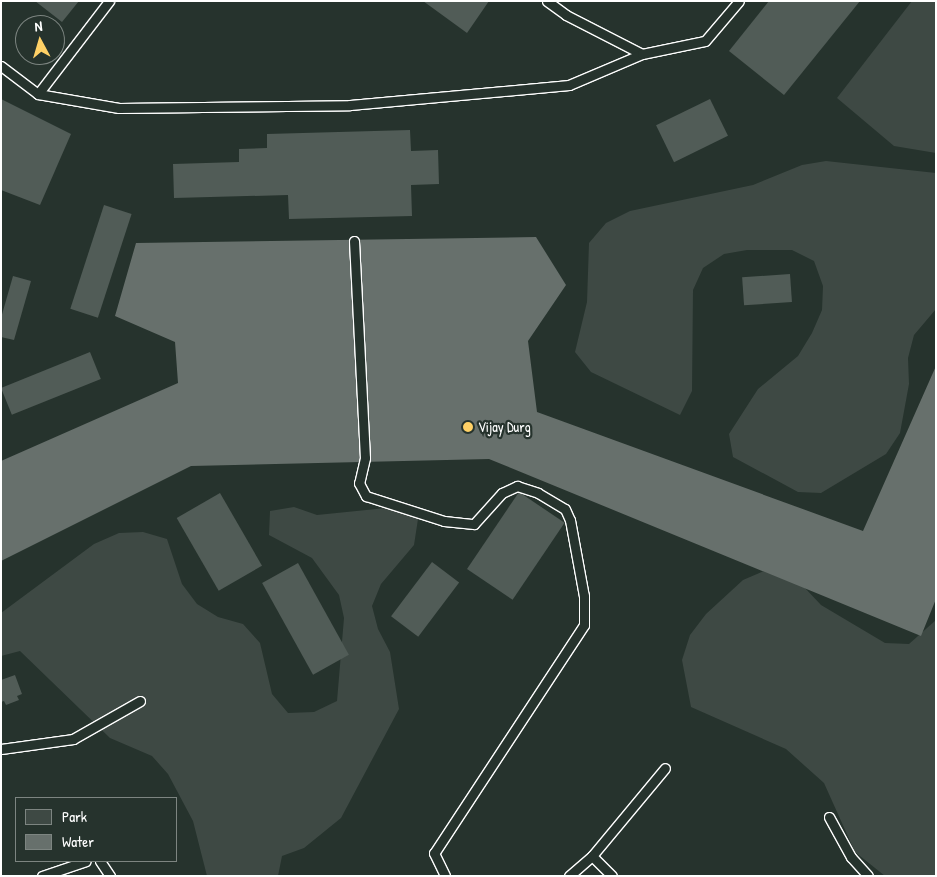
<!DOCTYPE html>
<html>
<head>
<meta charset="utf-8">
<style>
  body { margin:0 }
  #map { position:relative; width:937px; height:877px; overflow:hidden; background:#26332d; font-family:"Patrick Hand",sans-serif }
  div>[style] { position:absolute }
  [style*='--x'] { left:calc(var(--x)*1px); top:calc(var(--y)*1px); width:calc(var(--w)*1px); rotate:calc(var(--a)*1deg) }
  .green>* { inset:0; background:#3e4944 }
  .water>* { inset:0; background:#67706c }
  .building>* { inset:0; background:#515c57; transform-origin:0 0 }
  .roads { filter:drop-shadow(1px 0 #fff) drop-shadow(-1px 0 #fff) drop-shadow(0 1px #fff) drop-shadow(0 -1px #fff) }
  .service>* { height:9px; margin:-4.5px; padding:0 4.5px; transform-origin:4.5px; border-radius:4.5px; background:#26332d }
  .dots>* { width:14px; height:14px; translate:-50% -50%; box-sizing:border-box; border:2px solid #26332d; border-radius:50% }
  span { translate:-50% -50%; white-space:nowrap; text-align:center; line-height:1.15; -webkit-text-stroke:4.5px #26332d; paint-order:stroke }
  .poi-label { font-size:14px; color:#fff }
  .left { translate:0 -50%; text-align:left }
  .frame { position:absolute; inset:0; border:2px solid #fff; pointer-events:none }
  .legend { position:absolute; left:15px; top:797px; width:162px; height:65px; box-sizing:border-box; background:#26332d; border:1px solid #7d8581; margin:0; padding:6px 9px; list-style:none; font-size:15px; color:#fff }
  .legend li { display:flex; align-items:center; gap:10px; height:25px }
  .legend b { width:25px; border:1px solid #7d8581 }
  .north { position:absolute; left:15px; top:15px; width:50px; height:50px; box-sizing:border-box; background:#26332d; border:1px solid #7d8581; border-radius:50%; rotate:354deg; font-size:14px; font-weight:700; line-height:20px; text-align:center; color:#fff }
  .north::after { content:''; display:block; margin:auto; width:18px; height:22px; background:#ffd166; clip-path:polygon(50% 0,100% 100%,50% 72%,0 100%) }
</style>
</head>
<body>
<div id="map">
  <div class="green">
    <div style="clip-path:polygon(912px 1px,936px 1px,936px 153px,894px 146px,837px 98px)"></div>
    <div style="clip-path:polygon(826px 161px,936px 173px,936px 309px,914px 335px,908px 358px,909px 384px,900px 433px,886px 454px,821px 493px,798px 492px,733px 457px,729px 434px,758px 389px,798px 356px,812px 333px,822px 310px,823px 286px,814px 261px,792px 250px,747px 250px,724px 254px,703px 268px,693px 290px,692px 391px,680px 415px,591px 372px,575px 352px,587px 302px,589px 243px,606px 223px,630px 211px,753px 185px,802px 165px)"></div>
    <div style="clip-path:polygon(294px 507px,317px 515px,396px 507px,418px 519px,414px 545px,381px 584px,372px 606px,378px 629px,390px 652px,399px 709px,341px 818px,304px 848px,282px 856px,278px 876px,207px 876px,193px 821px,168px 774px,152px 756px,110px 738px,20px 651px,1px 656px,1px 613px,94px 544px,119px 533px,143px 532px,167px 539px,182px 584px,197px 604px,218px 617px,243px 624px,260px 643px,272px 694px,288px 713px,314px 712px,337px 701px,344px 618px,339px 595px,312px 558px,269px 535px,270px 511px)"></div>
    <div style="clip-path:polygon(788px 570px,821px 605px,885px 643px,909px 644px,936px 620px,936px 876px,885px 876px,855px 852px,824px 783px,786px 749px,691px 707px,682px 660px,690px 635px,706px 614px,743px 580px,764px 571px)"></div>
  </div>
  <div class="water">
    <div style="clip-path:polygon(536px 237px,566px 285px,528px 341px,537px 412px,863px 531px,936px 366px,936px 599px,921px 636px,489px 459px,191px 466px,1px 561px,1px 461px,178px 383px,175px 342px,115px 316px,136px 243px)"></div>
  </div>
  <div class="building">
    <div style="clip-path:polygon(35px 1px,79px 1px,62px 22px)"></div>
    <div style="clip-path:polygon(423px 1px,489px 1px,467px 33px)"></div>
    <div style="clip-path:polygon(769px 1px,860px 1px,784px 95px,729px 51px)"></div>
    <div style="clip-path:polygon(1px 99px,71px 134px,40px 205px,1px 190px)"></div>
    <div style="left:710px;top:99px;width:41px;height:60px;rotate:64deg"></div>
    <div style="clip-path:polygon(410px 130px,411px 151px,438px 150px,439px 184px,411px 185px,412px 216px,289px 219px,288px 195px,174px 198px,173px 164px,239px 162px,239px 149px,267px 148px,267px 134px)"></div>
    <div style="left:104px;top:205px;width:29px;height:109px;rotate:18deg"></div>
    <div style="left:790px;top:274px;width:28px;height:48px;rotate:86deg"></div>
    <div style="clip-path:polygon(13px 276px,31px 281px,14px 340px,1px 337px,1px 318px)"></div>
    <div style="left:90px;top:352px;width:29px;height:96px;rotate:68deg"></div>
    <div style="left:519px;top:492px;width:55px;height:93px;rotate:34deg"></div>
    <div style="left:220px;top:493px;width:84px;height:50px;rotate:60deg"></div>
    <div style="left:432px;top:562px;width:34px;height:68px;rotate:37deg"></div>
    <div style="left:298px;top:563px;width:105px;height:41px;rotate:61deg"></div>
    <div style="clip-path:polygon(15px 675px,22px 694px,17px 696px,19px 700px,6px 705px,4px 701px,1px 702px,1px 680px)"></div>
  </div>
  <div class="roads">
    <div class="service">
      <div style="--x:547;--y:1;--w:24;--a:36"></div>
      <div style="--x:566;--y:15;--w:85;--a:27.2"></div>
      <div style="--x:1;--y:66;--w:46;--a:37.1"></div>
      <div style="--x:38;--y:94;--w:82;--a:9.8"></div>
      <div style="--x:119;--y:108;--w:231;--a:-0.7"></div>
      <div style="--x:350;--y:105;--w:220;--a:-5.2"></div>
      <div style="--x:569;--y:85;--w:79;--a:-23"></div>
      <div style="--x:642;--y:54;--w:64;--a:-11.7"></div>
      <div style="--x:705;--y:41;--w:52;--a:-49.6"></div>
      <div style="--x:38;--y:94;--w:117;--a:-52.6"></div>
      <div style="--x:354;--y:241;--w:217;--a:87.1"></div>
      <div style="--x:365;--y:458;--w:26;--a:103"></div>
      <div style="--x:359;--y:483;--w:15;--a:62"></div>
      <div style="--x:366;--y:496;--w:82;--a:17.8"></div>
      <div style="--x:444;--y:521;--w:30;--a:6"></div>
      <div style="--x:474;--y:524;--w:42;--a:-47.9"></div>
      <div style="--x:502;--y:493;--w:17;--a:-25"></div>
      <div style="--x:517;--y:486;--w:22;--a:18"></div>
      <div style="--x:538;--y:493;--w:31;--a:31"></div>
      <div style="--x:565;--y:509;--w:12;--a:66"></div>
      <div style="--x:570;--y:520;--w:77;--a:79.6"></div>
      <div style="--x:584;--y:596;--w:29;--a:90"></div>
      <div style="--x:584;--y:625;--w:273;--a:123.3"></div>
      <div style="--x:434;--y:853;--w:25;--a:64"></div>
      <div style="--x:1;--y:749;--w:73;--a:-7.9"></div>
      <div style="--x:73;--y:739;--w:77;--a:-29.6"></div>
      <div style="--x:829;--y:817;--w:46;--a:61.2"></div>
      <div style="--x:851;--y:857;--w:25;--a:48"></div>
      <div style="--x:592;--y:856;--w:28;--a:45"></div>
      <div style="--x:100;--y:861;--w:18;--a:56"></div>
      <div style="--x:42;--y:876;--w:46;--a:-18.8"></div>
      <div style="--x:569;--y:876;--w:30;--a:-41"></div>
      <div style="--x:592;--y:856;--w:114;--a:-50.3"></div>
    </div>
  </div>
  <div class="dots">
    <div style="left:468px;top:427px;background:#ffd166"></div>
  </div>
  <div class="poi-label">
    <span class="left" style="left:478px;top:427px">Vijay Durg</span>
  </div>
  <div class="frame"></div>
  <ul class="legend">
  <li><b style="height:14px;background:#3e4944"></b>Park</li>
  <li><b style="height:14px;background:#67706c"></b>Water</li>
  </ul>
  <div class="north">N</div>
</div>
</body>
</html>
